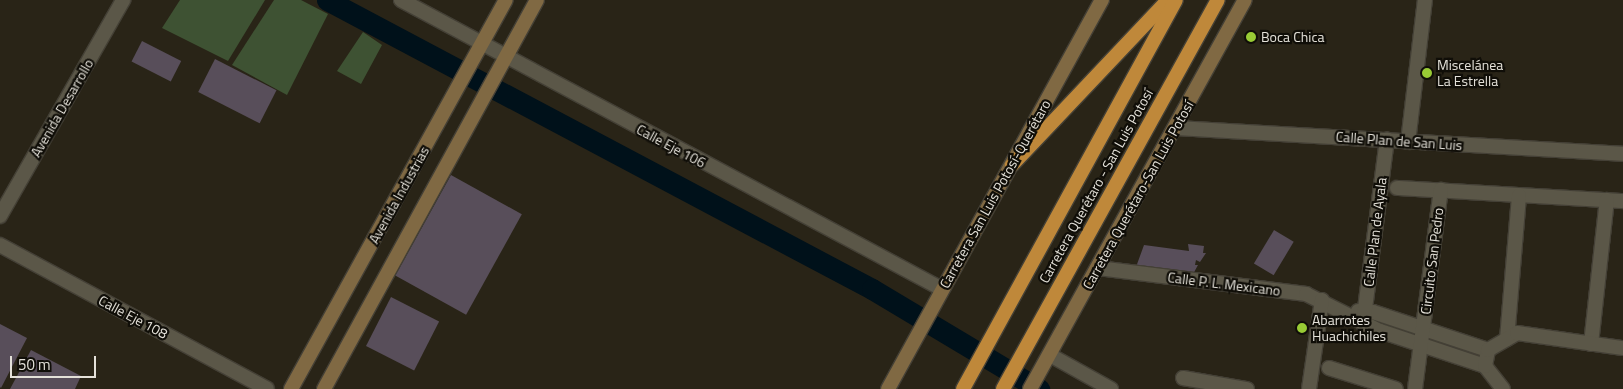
<!DOCTYPE html>
<html>
<head>
<meta charset="utf-8">
<style>
  body { margin:0 }
  #map { position:relative; width:1623px; height:389px; overflow:hidden; background:#292417; font-family:"Titillium Web",sans-serif }
  div>[style] { position:absolute }
  [style*='--x'] { left:calc(var(--x)*1px); top:calc(var(--y)*1px); width:calc(var(--w)*1px); rotate:calc(var(--a)*1deg) }
  .green>* { inset:0; background:#3e5233 }
  .river>* { height:21px; margin:-10.5px; padding:0 10.5px; transform-origin:10.5px; border-radius:10.5px; background:#00111a }
  .building>* { inset:0; background:#584e5a; transform-origin:0 0 }
  .roads { filter:drop-shadow(1px 0 #444036) drop-shadow(-1px 0 #444036) drop-shadow(0 1px #444036) drop-shadow(0 -1px #444036) }
  .minor>* { height:14px; margin:-7px; padding:0 7px; transform-origin:7px; border-radius:7px; background:#5b5748 }
  .tertiary>* { height:14px; margin:-7px; padding:0 7px; transform-origin:7px; border-radius:7px; background:#5b5748 }
  .secondary>* { height:14px; margin:-7px; padding:0 7px; transform-origin:7px; border-radius:7px; background:#806943 }
  .trunk>* { height:14px; margin:-7px; padding:0 7px; transform-origin:7px; border-radius:7px; background:#bf883a }
  .dots>* { width:14px; height:14px; translate:-50% -50%; box-sizing:border-box; border:2px solid #100e08; border-radius:50% }
  span { translate:-50% -50%; white-space:nowrap; text-align:center; line-height:1.15; -webkit-text-stroke:4.5px #100e08; paint-order:stroke }
  .poi-label { font-size:14px; color:#e4e1d9 }
  .left { translate:0 -50%; text-align:left }
  .street-label { font-size:14px; color:#e4e1d9 }
  .scale { position:absolute; left:10px; top:356px; width:86px; height:22px; box-sizing:border-box; border:2px solid #e4e1d9; border-top:0; padding-left:6px; font-size:15px; line-height:18px; white-space:nowrap; color:#e4e1d9; -webkit-text-stroke:4px #100e08; paint-order:stroke }
</style>
</head>
<body>
<div id="map">
  <div class="green">
    <div style="clip-path:polygon(180px 0,265px 0,228px 61px,162px 28px)"></div>
    <div style="clip-path:polygon(274px 0,301px 0,328px 14px,287px 95px,232px 65px)"></div>
    <div style="clip-path:polygon(363px 32px,382px 45px,361px 84px,337px 71px)"></div>
  </div>
  <div class="river">
    <div style="--x:327;--y:0;--w:617;--a:27.94"></div>
    <div style="--x:872;--y:289;--w:195;--a:30.9"></div>
  </div>
  <div class="building">
    <div style="left:142px;top:41px;width:44px;height:23px;rotate:27deg"></div>
    <div style="left:215px;top:59px;width:69px;height:37px;rotate:27deg"></div>
    <div style="left:451px;top:175px;width:81px;height:115px;rotate:29deg"></div>
    <div style="left:1274px;top:230px;width:23px;height:39px;rotate:31deg"></div>
    <div style="clip-path:polygon(1188px 244px,1204px 246px,1203px 253px,1206px 253px,1200px 262px,1196px 260px,1195px 265px,1198px 265px,1192px 276px,1136px 267px,1144px 245px,1189px 251px)"></div>
    <div style="left:391px;top:297px;width:54px;height:55px;rotate:27deg"></div>
    <div style="clip-path:polygon(0 324px,27px 338px,1px 388px,0 387px)"></div>
    <div style="clip-path:polygon(31px 350px,81px 376px,75px 389px,10px 389px)"></div>
  </div>
  <div class="roads">
    <div class="minor">
      <div style="--x:401;--y:0;--w:613;--a:28.11"></div>
      <div style="--x:1408;--y:142;--w:143;--a:-83.2"></div>
      <div style="--x:1397;--y:188;--w:226;--a:3.3"></div>
      <div style="--x:0;--y:216;--w:249;--a:-60.3"></div>
      <div style="--x:0;--y:245;--w:303;--a:28.3"></div>
      <div style="--x:1098;--y:268;--w:210;--a:7.1"></div>
      <div style="--x:1306;--y:294;--w:83;--a:26.6"></div>
      <div style="--x:1380;--y:331;--w:111;--a:18.4"></div>
      <div style="--x:1485;--y:366;--w:29;--a:52"></div>
      <div style="--x:1358;--y:311;--w:15;--a:4"></div>
      <div style="--x:1373;--y:312;--w:121;--a:18.3"></div>
      <div style="--x:1363;--y:324;--w:186;--a:-82.6"></div>
      <div style="--x:1507;--y:339;--w:144;--a:-85.2"></div>
      <div style="--x:1591;--y:344;--w:145;--a:-83.7"></div>
      <div style="--x:1050;--y:355;--w:70;--a:29.1"></div>
      <div style="--x:1485;--y:366;--w:16;--a:-79"></div>
      <div style="--x:1488;--y:350;--w:34;--a:-30"></div>
      <div style="--x:1517;--y:333;--w:107;--a:8.1"></div>
      <div style="--x:1329;--y:368;--w:70;--a:17.4"></div>
      <div style="--x:1183;--y:378;--w:65;--a:9.8"></div>
      <div style="--x:1309;--y:389;--w:90;--a:-81.7"></div>
      <div style="--x:1415;--y:389;--w:201;--a:-82.6"></div>
    </div>
    <div class="tertiary">
      <div style="--x:1175;--y:128;--w:449;--a:3.3"></div>
    </div>
    <div class="secondary">
      <div style="--x:291;--y:389;--w:444;--a:-61.1"></div>
      <div style="--x:324;--y:389;--w:443;--a:-61.3"></div>
      <div style="--x:888;--y:389;--w:444;--a:-61.2"></div>
      <div style="--x:1030;--y:389;--w:444;--a:-61.1"></div>
    </div>
    <div class="trunk">
      <div style="--x:1012;--y:165;--w:227;--a:-46.6"></div>
      <div style="--x:963;--y:389;--w:443;--a:-61.3"></div>
      <div style="--x:1003;--y:389;--w:444;--a:-61.1"></div>
    </div>
  </div>
  <div class="dots">
    <div style="left:1251px;top:37px;background:#99cb35"></div>
    <div style="left:1427px;top:73px;background:#99cb35"></div>
    <div style="left:1302px;top:328px;background:#99cb35"></div>
  </div>
  <div class="poi-label">
    <span class="left" style="left:1261px;top:37px">Boca Chica</span>
    <span class="left" style="left:1437px;top:73px">Miscelánea<br>La Estrella</span>
    <span class="left" style="left:1312px;top:328px">Abarrotes<br>Huachichiles</span>
  </div>
  <div class="street-label">
    <span style="left:62px;top:108px;rotate:-60deg">Avenida Desarrollo</span>
    <span style="left:1399px;top:141px;rotate:4deg">Calle Plan de San Luis</span>
    <span style="left:671px;top:146px;rotate:28deg">Calle Eje 106</span>
    <span style="left:1096px;top:186px;rotate:-61deg">Carretera Querétaro - San Luis Potosí</span>
    <span style="left:995px;top:194px;rotate:-61deg">Carretera San Luis Potosí-Querétaro</span>
    <span style="left:399px;top:195px;rotate:-61deg">Avenida Industrias</span>
    <span style="left:1138px;top:195px;rotate:-61deg">Carretera Querétaro-San Luis Potosí</span>
    <span style="left:1375px;top:232px;rotate:-83deg">Calle Plan de Ayala</span>
    <span style="left:1432px;top:261px;rotate:-83deg">Circuito San Pedro</span>
    <span style="left:1224px;top:284px;rotate:7deg">Calle P. L. Mexicano</span>
    <span style="left:133px;top:317px;rotate:28deg">Calle Eje 108</span>
  </div>
  <div class="scale">50 m</div>
</div>
</body>
</html>
